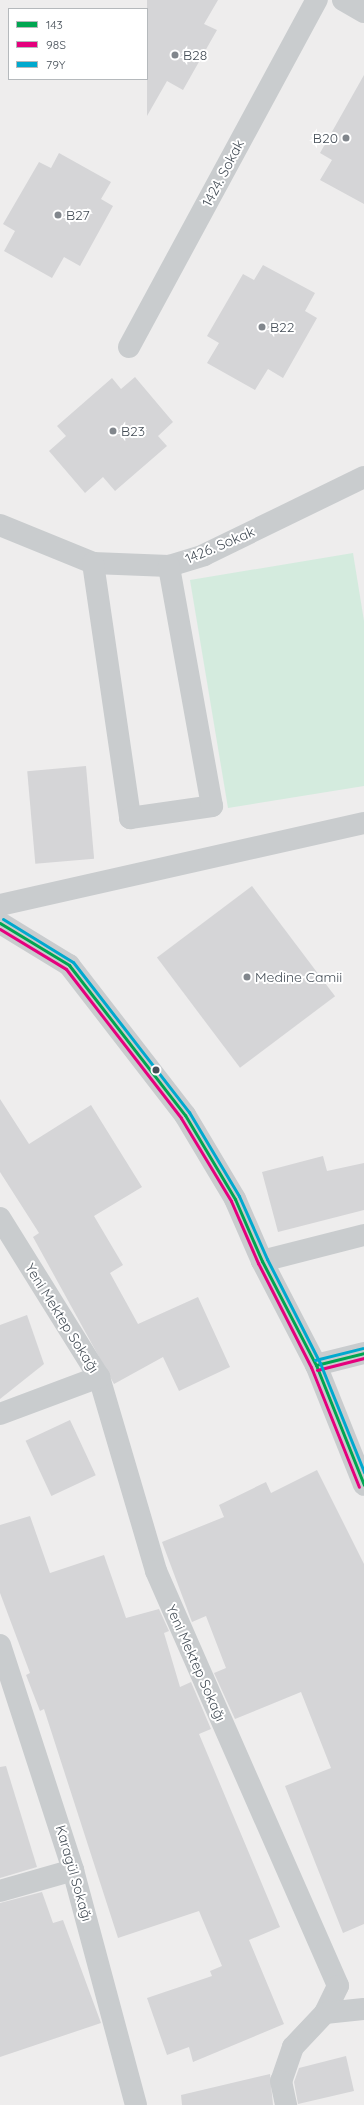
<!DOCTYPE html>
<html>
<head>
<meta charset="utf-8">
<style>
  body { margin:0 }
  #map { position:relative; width:364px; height:2105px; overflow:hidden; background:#eeeded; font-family:Quicksand,sans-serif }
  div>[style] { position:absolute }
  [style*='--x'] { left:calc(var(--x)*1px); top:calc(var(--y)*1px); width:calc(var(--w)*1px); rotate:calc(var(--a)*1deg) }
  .green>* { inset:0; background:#d4ebde }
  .building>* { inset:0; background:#d5d5d7; transform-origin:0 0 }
  .minor>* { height:22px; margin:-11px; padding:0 11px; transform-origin:11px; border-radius:11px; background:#c9ccce }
  .bus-1>* { height:3px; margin:-1.5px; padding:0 1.5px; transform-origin:1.5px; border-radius:1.5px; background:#00a651 }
  .bus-2>* { height:3px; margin:-1.5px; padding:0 1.5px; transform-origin:1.5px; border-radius:1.5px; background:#e5007d }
  .bus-3>* { height:3px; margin:-1.5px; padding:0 1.5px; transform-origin:1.5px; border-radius:1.5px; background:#00a9ce }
  .dots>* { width:11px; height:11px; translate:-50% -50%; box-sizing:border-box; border:2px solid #fff; border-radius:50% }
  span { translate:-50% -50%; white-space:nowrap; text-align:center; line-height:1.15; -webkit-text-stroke:4px #fff; paint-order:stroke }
  .poi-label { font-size:14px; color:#464f58 }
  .left { translate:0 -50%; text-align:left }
  .right { translate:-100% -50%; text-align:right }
  .street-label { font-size:14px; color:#464f58 }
  .legend { position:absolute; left:8px; top:8px; width:140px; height:72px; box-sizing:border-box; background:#fff; border:1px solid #b5b9bc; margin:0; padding:5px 7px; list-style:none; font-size:12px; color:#464f58 }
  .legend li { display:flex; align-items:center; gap:8px; height:20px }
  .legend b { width:20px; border:1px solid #b5b9bc }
</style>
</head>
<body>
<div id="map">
  <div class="green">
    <div style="clip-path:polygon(353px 553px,364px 621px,364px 786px,228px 808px,190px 580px)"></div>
  </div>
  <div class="building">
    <div style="clip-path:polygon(147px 0,218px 0,204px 24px,217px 30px,183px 90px,167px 81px,147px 116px)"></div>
    <div style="clip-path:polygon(364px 75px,364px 204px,320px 180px,332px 160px,320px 153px)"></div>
    <div style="clip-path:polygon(59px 153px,111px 182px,101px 199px,113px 206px,80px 266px,64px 257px,52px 278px,4px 251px,15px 231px,3px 224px,39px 162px,51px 168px)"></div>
    <div style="clip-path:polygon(263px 265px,315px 293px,305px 311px,317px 318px,283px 378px,268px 369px,255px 390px,207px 363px,219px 343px,207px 336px,243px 274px,254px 280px)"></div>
    <div style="clip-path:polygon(135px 377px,173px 422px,158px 436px,167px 446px,115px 491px,103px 477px,85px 493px,49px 451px,66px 436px,57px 426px,112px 378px,121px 389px)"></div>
    <div style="left:86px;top:766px;width:93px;height:59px;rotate:85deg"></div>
    <div style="left:252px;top:886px;width:138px;height:119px;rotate:53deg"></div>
    <div style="clip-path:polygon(0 1099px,29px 1144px,91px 1105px,142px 1187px,94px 1216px,123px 1265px,110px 1273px,138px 1324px,198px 1297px,230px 1367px,179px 1391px,163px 1357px,114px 1384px,33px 1237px,39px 1233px,0 1172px)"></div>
    <div style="clip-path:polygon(323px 1156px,327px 1171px,364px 1163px,364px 1210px,278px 1232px,262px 1172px)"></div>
    <div style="clip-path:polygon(27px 1315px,44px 1364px,0 1399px,0 1325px)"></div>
    <div style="left:70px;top:1420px;width:61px;height:49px;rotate:65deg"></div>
    <div style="clip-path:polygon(317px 1470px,364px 1564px,364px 1924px,343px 1933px,285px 1786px,331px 1768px,301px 1692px,235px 1719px,214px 1673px,226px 1668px,206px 1616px,192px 1622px,162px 1542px,224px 1517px,219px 1505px,266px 1482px,271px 1493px)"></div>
    <div style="clip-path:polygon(30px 1516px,50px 1573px,104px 1555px,126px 1618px,159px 1609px,169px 1631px,164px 1633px,180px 1687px,191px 1682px,211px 1729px,199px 1734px,280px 1927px,249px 1940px,284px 2024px,193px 2062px,189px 2047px,167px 2055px,147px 1998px,212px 1976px,210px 1971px,222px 1966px,199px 1911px,118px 1938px,44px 1709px,40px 1711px,26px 1675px,30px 1673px,0 1593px,0 1525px)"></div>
    <div style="clip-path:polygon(6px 1766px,37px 1867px,0 1878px,0 1767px)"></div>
    <div style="clip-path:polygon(42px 1892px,53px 1923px,63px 1920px,101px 2023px,0 2057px,0 1903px)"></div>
    <div style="clip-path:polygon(346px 2056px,354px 2091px,298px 2104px,294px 2082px,299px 2068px)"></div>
    <div style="clip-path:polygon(270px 2074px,273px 2105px,182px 2105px,181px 2095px)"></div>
  </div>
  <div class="minor">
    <div style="--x:343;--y:0;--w:24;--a:30"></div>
    <div style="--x:129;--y:347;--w:395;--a:-61.6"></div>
    <div style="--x:0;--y:525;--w:100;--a:22.2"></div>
    <div style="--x:93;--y:563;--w:76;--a:2.3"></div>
    <div style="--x:169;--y:566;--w:37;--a:-17"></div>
    <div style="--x:204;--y:555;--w:178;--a:-26"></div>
    <div style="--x:93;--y:563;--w:258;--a:81.7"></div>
    <div style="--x:130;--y:818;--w:83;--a:-8.3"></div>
    <div style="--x:212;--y:806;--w:244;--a:-100.2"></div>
    <div style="--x:0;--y:905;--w:373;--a:-12.7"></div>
    <div style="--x:0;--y:923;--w:81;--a:31.3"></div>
    <div style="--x:69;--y:965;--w:190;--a:52.3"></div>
    <div style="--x:185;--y:1115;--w:98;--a:59.2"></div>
    <div style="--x:235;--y:1199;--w:68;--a:66.5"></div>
    <div style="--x:262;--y:1261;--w:117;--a:62.6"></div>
    <div style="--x:316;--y:1365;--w:129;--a:68.2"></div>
    <div style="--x:0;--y:1218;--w:187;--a:58.1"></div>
    <div style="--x:99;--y:1377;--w:202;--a:73.6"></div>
    <div style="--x:156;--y:1571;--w:453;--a:66.3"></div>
    <div style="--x:338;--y:1986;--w:30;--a:116"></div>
    <div style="--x:325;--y:2013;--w:47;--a:133.3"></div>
    <div style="--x:293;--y:2047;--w:36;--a:109"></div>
    <div style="--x:281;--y:2081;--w:25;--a:78"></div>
    <div style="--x:262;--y:1261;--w:105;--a:-14.3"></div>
    <div style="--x:316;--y:1365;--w:49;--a:-14"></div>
    <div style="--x:0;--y:1414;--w:106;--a:-20.5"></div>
    <div style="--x:0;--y:1645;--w:237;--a:72"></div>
    <div style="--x:73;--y:1870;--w:243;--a:75"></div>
    <div style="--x:0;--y:1891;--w:76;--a:-16"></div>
    <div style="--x:325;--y:2013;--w:39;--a:-6"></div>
  </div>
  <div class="bus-1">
    <div style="--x:0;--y:923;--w:81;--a:31.3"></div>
    <div style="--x:69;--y:965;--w:190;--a:52.3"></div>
    <div style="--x:185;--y:1115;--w:98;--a:59.2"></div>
    <div style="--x:235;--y:1199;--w:68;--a:66.5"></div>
    <div style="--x:262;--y:1261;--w:117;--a:62.6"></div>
    <div style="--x:316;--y:1365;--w:129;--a:68.2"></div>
    <div style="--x:316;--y:1365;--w:49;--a:-14"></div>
  </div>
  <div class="bus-2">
    <div style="--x:0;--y:929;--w:77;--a:31.2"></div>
    <div style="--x:66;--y:969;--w:188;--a:52.3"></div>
    <div style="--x:181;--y:1118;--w:97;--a:58.9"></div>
    <div style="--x:231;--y:1201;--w:68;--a:66.5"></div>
    <div style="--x:258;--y:1263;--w:117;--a:63"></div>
    <div style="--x:311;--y:1367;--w:129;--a:68.2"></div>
    <div style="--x:317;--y:1370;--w:49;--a:-14.3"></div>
  </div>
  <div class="bus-3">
    <div style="--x:3;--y:919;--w:82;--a:31.6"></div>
    <div style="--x:73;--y:962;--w:190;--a:52.3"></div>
    <div style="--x:189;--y:1112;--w:98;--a:59.2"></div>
    <div style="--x:239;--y:1196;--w:69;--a:66"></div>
    <div style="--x:267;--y:1259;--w:117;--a:63"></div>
    <div style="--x:320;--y:1363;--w:118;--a:68"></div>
    <div style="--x:315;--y:1360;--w:49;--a:-14"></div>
  </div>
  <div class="dots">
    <div style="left:175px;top:55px;background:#81868c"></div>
    <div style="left:346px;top:138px;background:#81868c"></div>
    <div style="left:58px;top:215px;background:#81868c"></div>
    <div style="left:262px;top:327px;background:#81868c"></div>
    <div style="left:113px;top:431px;background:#81868c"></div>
    <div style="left:247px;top:977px;background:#81868c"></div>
    <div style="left:156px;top:1070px;background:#464f58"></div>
  </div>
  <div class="poi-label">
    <span class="left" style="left:183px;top:55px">B28</span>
    <span class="right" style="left:338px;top:138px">B20</span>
    <span class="left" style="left:66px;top:215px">B27</span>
    <span class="left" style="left:270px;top:327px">B22</span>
    <span class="left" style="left:121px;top:431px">B23</span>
    <span class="left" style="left:255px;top:977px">Medine Camii</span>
  </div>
  <div class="street-label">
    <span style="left:223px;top:173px;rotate:-62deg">1424. Sokak</span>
    <span style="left:220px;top:545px;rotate:-23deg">1426. Sokak</span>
    <span style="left:62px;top:1318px;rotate:58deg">Yeni Mektep Sokağı</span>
    <span style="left:196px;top:1663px;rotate:66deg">Yeni Mektep Sokağı</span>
    <span style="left:74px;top:1873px;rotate:74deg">Karagül Sokağı</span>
  </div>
  <ul class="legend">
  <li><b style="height:5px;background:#00a651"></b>143</li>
  <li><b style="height:5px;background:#e5007d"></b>98S</li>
  <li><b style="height:5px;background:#00a9ce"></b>79Y</li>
  </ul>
</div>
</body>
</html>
